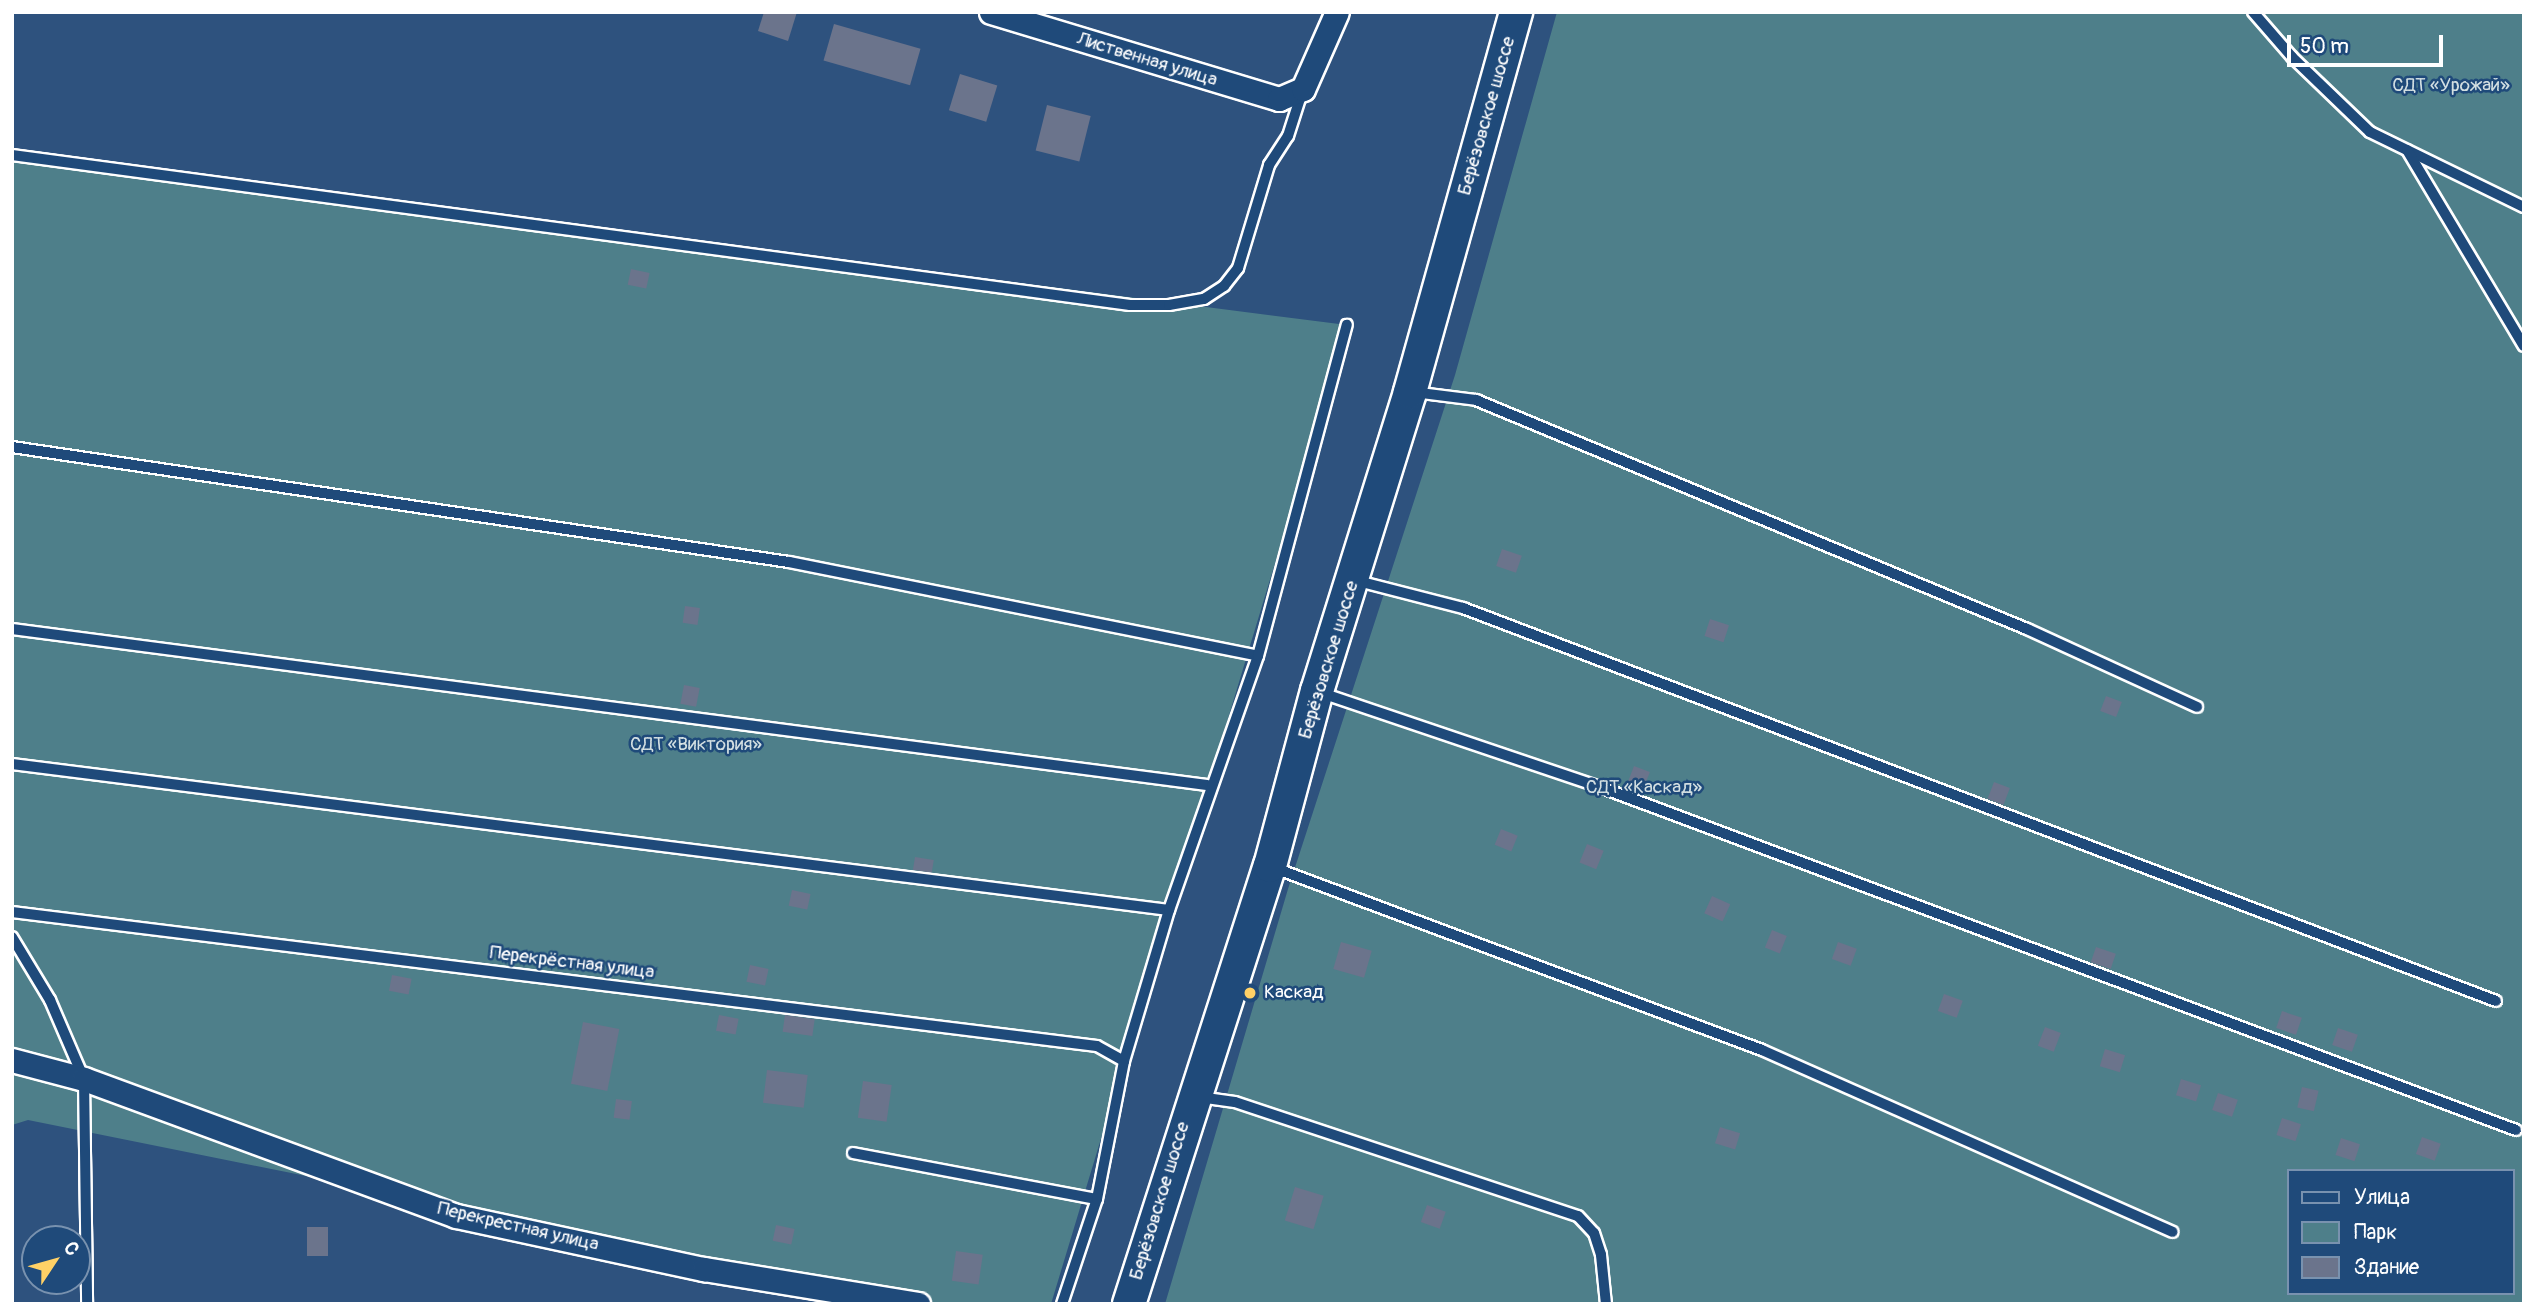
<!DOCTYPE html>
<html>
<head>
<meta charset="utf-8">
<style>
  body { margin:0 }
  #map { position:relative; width:2536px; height:1316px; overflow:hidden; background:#2e527e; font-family:Pangolin,sans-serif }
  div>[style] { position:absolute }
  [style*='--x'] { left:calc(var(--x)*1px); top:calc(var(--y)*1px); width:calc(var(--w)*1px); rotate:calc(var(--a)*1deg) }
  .green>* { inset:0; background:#4e7f8a }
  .building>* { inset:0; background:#6b748c; transform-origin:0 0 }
  .roads { filter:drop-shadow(2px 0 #fff) drop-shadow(-2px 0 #fff) drop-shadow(0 2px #fff) drop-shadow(0 -2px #fff) }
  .lane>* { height:10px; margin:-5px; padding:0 5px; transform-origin:5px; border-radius:5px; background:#1f4a7a }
  .street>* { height:23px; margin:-11.5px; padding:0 11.5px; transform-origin:11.5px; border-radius:11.5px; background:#1f4a7a }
  .secondary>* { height:32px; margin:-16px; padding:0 16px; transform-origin:16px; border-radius:16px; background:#1f4a7a }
  .dots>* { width:19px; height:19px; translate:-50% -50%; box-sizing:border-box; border:4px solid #1f4a7a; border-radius:50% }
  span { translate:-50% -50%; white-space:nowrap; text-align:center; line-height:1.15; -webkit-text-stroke:5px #1f4a7a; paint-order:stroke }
  .street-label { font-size:19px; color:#fff }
  .park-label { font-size:19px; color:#d3dfe2 }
  .poi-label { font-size:19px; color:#fff }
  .left { translate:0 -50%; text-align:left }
  .frame { position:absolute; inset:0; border:14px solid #fff; pointer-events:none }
  .legend { position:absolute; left:2287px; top:1169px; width:228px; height:126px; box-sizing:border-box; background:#1f4a7a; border:2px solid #7992af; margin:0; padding:9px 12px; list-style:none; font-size:21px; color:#fff }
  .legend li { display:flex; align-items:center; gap:14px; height:35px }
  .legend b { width:35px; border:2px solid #7992af }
  .north { position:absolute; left:21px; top:1225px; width:70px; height:70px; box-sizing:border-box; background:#1f4a7a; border:2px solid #7992af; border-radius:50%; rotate:54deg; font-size:19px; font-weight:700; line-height:28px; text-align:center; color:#fff }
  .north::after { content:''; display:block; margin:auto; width:24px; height:32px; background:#ffd166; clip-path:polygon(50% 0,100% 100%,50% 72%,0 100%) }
  .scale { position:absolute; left:2287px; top:35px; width:156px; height:32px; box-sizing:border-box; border:4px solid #fff; border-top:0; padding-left:9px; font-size:21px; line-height:24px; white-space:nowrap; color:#fff; -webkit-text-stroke:5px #1f4a7a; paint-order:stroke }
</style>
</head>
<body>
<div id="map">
  <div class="green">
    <div style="clip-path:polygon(evenodd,1557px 12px,2524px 12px,2524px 1304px,1165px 1304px,1288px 889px,1455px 375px,1557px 12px,2289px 1171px,2513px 1171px,2513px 1293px,2289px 1293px,2289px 1171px)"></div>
    <div style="clip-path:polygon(12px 154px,1347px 325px,1051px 1304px,942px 1304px,28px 1120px,12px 1125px)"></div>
  </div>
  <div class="building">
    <div style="clip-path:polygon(764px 12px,797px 12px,788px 41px,758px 31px)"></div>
    <div style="left:834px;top:24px;width:90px;height:38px;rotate:16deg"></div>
    <div style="left:960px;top:74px;width:39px;height:38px;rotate:17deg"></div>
    <div style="left:1047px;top:105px;width:45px;height:47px;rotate:14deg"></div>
    <div style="left:631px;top:269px;width:19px;height:16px;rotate:12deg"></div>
    <div style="left:1502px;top:549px;width:21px;height:18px;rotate:19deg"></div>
    <div style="left:685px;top:606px;width:15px;height:17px;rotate:8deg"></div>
    <div style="left:1710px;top:619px;width:20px;height:18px;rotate:18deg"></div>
    <div style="left:684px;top:685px;width:16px;height:19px;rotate:11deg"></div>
    <div style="left:2106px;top:696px;width:17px;height:16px;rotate:21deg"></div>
    <div style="left:1634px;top:766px;width:17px;height:20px;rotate:21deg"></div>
    <div style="left:1994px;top:782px;width:17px;height:18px;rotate:21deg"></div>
    <div style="left:1501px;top:829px;width:18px;height:17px;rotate:22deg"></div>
    <div style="left:1587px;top:844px;width:18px;height:20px;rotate:22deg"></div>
    <div style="left:915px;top:857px;width:19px;height:13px;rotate:9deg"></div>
    <div style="left:792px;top:890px;width:19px;height:16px;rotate:12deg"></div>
    <div style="left:1712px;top:896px;width:20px;height:19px;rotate:24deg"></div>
    <div style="left:1772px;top:930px;width:16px;height:19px;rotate:22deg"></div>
    <div style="left:1341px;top:942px;width:32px;height:28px;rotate:16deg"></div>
    <div style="left:1838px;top:942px;width:20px;height:18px;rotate:20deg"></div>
    <div style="left:2096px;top:947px;width:21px;height:16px;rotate:19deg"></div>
    <div style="left:750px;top:965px;width:19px;height:17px;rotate:12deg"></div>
    <div style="left:392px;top:975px;width:20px;height:16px;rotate:11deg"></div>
    <div style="left:1944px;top:994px;width:20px;height:18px;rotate:20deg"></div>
    <div style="left:2282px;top:1011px;width:21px;height:18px;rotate:19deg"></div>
    <div style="left:719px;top:1015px;width:20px;height:16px;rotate:11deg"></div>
    <div style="left:785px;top:1015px;width:30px;height:17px;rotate:8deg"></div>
    <div style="left:583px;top:1022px;width:37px;height:63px;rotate:11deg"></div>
    <div style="left:2045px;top:1027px;width:17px;height:20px;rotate:21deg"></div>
    <div style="left:2338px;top:1028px;width:21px;height:18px;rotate:19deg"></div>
    <div style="left:2105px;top:1049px;width:21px;height:18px;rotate:17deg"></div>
    <div style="left:767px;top:1070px;width:41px;height:33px;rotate:7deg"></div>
    <div style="left:2181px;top:1079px;width:21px;height:17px;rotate:17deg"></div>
    <div style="left:863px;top:1081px;width:29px;height:37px;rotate:8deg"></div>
    <div style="left:2302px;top:1087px;width:17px;height:21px;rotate:13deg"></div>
    <div style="left:2218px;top:1093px;width:21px;height:18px;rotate:19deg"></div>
    <div style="left:616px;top:1099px;width:16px;height:19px;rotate:7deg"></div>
    <div style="left:2282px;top:1118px;width:20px;height:18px;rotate:18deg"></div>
    <div style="left:1720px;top:1127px;width:21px;height:17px;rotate:17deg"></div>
    <div style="left:2422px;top:1137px;width:20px;height:18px;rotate:20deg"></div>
    <div style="left:2341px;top:1138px;width:20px;height:18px;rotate:18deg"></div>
    <div style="left:1295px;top:1187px;width:30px;height:35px;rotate:17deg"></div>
    <div style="left:1427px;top:1205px;width:20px;height:18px;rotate:20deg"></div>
    <div style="left:776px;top:1225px;width:19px;height:16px;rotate:12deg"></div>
    <div style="left:307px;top:1227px;width:21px;height:29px"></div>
    <div style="left:956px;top:1251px;width:27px;height:30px;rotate:8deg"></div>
  </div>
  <div class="roads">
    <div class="lane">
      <div style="--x:2253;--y:12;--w:60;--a:49.1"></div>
      <div style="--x:2292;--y:57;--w:108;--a:43.9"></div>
      <div style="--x:2370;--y:132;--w:171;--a:26"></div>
      <div style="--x:2407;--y:150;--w:228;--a:59.2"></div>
      <div style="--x:12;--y:155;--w:1128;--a:7.64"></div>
      <div style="--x:1130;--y:305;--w:39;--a:0"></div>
      <div style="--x:1169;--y:305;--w:36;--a:-10"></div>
      <div style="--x:1204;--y:299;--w:24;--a:-33"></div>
      <div style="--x:1224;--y:286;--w:23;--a:-52"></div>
      <div style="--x:1238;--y:268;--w:108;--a:-73.2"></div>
      <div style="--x:1269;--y:165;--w:35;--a:-57"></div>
      <div style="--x:1288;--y:136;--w:46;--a:-72.3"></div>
      <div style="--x:1413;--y:392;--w:64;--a:7.2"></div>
      <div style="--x:1476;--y:400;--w:597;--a:22.57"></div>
      <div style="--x:2027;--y:629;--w:187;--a:24.6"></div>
      <div style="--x:12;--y:447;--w:785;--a:8.42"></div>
      <div style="--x:789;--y:562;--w:478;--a:11.3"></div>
      <div style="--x:1354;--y:580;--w:113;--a:14.4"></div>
      <div style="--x:1463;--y:608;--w:1105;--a:20.83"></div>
      <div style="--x:12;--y:629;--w:1205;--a:7.44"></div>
      <div style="--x:1319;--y:692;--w:297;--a:18.7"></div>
      <div style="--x:1600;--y:787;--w:978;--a:20.53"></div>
      <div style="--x:12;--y:764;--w:1166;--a:7.19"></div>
      <div style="--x:1272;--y:867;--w:523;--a:20.48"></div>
      <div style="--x:1762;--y:1050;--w:449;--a:23.9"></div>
      <div style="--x:12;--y:912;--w:1093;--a:7.04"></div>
      <div style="--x:1097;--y:1046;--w:31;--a:29"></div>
      <div style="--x:12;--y:937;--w:74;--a:58.9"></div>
      <div style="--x:50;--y:1000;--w:86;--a:66.7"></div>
      <div style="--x:84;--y:1079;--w:225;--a:89.2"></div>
      <div style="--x:1199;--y:1097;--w:36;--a:8"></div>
      <div style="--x:1235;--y:1102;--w:361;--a:18.4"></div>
      <div style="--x:1578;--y:1216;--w:23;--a:47"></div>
      <div style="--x:1594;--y:1233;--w:23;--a:72"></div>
      <div style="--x:1601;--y:1255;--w:49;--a:84.2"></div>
      <div style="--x:853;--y:1153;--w:248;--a:10.7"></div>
      <div style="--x:1062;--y:1304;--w:111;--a:-71.6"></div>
      <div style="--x:1097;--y:1199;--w:141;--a:-78.9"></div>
      <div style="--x:1124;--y:1061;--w:158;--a:-73.4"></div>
      <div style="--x:1169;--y:910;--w:269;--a:-70.7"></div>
      <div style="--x:1258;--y:656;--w:343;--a:-75"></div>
    </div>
    <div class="street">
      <div style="--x:991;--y:12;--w:301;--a:16.8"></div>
      <div style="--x:1279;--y:99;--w:26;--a:-23"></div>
      <div style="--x:1303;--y:89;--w:84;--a:-66.2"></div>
      <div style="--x:12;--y:1060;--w:74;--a:14.8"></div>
      <div style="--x:84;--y:1079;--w:396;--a:20.2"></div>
      <div style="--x:456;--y:1216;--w:254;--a:12.1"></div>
      <div style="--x:704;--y:1269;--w:217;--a:9.3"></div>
    </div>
    <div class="secondary">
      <div style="--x:1129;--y:1304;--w:460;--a:-72.2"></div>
      <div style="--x:1270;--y:866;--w:181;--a:-75"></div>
      <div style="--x:1317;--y:691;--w:313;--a:-72.7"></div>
      <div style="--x:1410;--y:392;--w:395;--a:-74.4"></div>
    </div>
  </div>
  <div class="dots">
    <div style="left:1250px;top:993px;background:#ffd166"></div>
  </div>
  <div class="street-label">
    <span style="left:1147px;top:60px;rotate:17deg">Лиственная улица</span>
    <span style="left:1487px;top:116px;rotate:-74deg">Берёзовское шоссе</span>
    <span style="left:1329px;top:660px;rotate:-73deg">Берёзовское шоссе</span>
    <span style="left:572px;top:963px;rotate:7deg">Перекрёстная улица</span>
    <span style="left:1160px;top:1201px;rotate:-73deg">Берёзовское шоссе</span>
    <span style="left:518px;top:1227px;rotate:13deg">Перекрестная улица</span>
  </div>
  <div class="park-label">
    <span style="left:2451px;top:86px">СДТ «Урожай»</span>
    <span style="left:696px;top:745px">СДТ «Виктория»</span>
    <span style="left:1644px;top:788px">СДТ «Каскад»</span>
  </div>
  <div class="poi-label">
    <span class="left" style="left:1264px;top:993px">Каскад</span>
  </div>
  <div class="frame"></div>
  <ul class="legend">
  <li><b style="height:9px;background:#1f4a7a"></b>Улица</li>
  <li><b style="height:19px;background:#4e7f8a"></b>Парк</li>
  <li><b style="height:19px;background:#6b748c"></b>Здание</li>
  </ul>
  <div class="north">С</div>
  <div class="scale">50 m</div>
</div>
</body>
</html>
